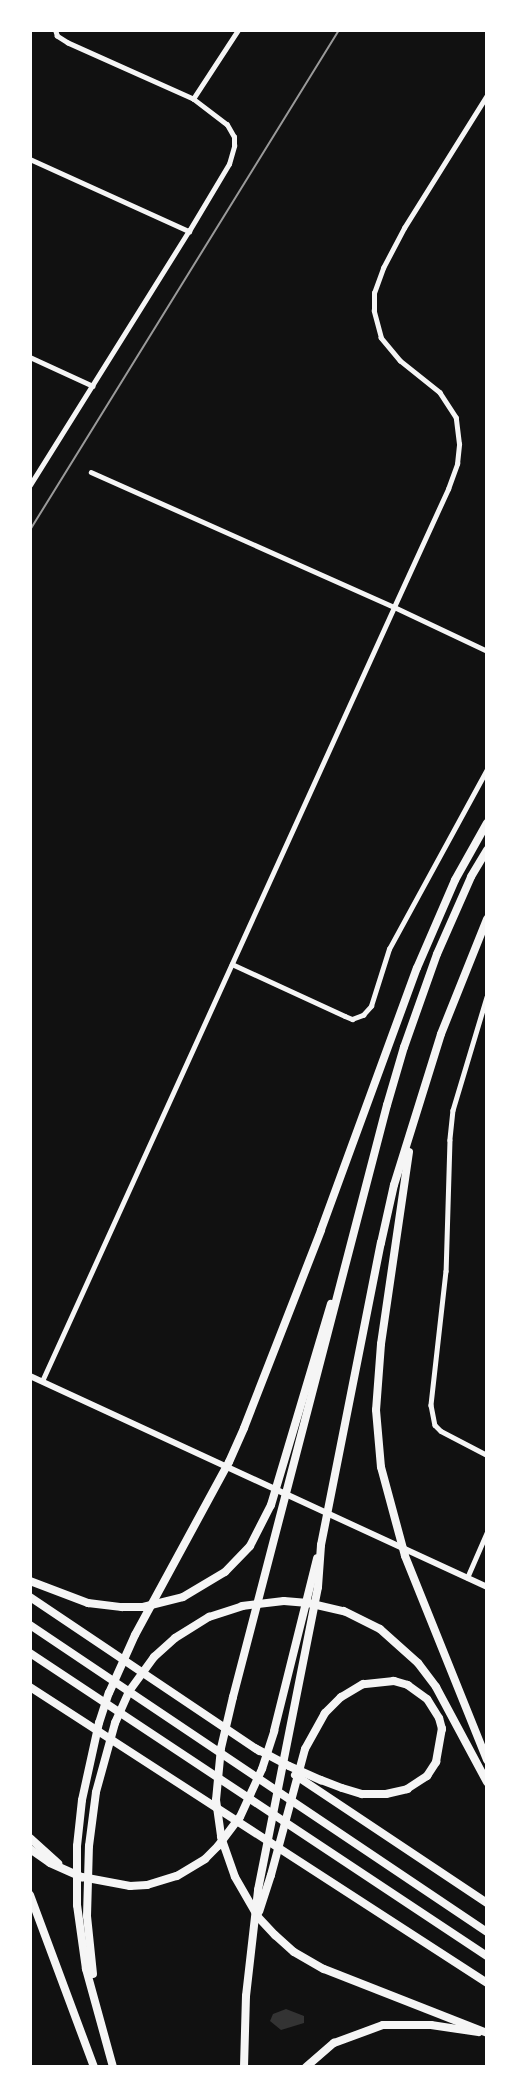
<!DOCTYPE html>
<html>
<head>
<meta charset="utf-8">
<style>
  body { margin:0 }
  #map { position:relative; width:517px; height:2097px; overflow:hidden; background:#111; font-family:Ubuntu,sans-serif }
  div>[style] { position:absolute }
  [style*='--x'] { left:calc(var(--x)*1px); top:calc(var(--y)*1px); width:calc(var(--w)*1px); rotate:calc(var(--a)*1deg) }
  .water>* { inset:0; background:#333 }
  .minor>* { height:4.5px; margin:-2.25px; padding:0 2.25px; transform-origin:2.25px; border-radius:2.25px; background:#f5f5f5 }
  .tertiary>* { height:5px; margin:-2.5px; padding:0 2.5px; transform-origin:2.5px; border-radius:2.5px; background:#f5f5f5 }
  .secondary>* { height:6px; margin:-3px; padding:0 3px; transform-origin:3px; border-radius:3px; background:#f5f5f5 }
  .motorway>* { height:8px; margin:-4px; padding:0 4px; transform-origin:4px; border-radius:4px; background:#f5f5f5 }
  .rail>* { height:2px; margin:-1px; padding:0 1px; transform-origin:1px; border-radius:1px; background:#9a9a9a }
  span { translate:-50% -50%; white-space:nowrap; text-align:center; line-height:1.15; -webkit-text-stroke:4.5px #fff; paint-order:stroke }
  .frame { position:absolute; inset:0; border:32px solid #fff; pointer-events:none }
</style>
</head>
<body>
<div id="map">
  <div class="water">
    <div style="clip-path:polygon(286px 2009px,304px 2016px,304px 2023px,281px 2030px,270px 2021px,273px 2014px)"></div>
  </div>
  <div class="minor">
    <div style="--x:193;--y:99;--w:82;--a:-56.9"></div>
    <div style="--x:30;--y:159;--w:175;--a:24.4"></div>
    <div style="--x:30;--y:357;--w:69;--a:24.7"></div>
    <div style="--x:91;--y:472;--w:332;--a:24"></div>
    <div style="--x:394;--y:607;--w:130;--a:-65.4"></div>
    <div style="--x:448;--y:489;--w:27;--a:-70"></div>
    <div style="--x:457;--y:464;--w:20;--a:-84"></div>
    <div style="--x:459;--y:444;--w:26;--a:-97"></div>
    <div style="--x:456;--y:418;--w:30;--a:-123"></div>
    <div style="--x:440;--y:393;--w:51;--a:-141.3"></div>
    <div style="--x:400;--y:361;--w:30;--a:-130"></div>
    <div style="--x:381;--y:338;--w:28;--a:-105"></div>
    <div style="--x:374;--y:311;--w:18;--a:-90"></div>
    <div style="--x:374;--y:293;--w:27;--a:-70"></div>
    <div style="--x:383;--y:268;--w:45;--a:-62.3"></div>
    <div style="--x:404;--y:228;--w:157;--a:-58"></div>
    <div style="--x:30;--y:485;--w:300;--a:-58"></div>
    <div style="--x:189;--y:231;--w:78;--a:-59.2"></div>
    <div style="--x:229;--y:164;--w:19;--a:-74"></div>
    <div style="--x:234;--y:146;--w:9;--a:-90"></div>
    <div style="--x:234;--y:137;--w:14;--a:-120"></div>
    <div style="--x:227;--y:125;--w:43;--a:-142.6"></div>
    <div style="--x:193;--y:99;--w:137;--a:-155.9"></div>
    <div style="--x:68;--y:43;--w:13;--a:-148"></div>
    <div style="--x:57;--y:36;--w:6;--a:-108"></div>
    <div style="--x:232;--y:964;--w:124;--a:24.7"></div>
    <div style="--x:345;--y:1016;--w:8;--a:23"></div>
    <div style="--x:352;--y:1019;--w:12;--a:-20"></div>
    <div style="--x:363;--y:1015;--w:12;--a:-48"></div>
    <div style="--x:371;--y:1006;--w:60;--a:-72.5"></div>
    <div style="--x:389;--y:949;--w:205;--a:-61.4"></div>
    <div style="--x:487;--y:997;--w:118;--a:106.7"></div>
    <div style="--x:453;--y:1110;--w:30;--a:96"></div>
    <div style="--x:450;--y:1140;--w:131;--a:91.7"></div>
    <div style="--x:446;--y:1271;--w:135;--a:96.4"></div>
    <div style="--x:431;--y:1405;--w:20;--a:79"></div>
    <div style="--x:435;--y:1425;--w:8;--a:45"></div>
    <div style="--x:441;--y:1431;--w:52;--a:27.6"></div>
    <div style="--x:467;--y:1578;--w:50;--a:-66.5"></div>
  </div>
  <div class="tertiary">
    <div style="--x:42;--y:1381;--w:850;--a:-65.54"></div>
    <div style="--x:394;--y:607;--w:103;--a:25.3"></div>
  </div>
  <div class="secondary">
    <div style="--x:30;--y:1376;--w:503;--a:24.78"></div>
  </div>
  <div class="motorway">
    <div style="--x:487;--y:850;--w:31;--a:121"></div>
    <div style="--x:471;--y:877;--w:84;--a:113.8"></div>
    <div style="--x:437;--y:954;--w:99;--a:109.5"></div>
    <div style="--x:404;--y:1047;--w:60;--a:106.3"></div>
    <div style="--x:387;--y:1105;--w:612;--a:104.58"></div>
    <div style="--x:233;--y:1697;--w:52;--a:103.2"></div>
    <div style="--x:221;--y:1748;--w:52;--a:95.5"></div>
    <div style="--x:216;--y:1800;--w:37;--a:82"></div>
    <div style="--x:221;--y:1837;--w:42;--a:70.7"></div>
    <div style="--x:235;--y:1877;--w:46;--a:60.1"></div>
    <div style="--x:258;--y:1917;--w:25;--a:47"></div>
    <div style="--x:275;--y:1935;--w:25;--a:42"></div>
    <div style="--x:294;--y:1952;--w:34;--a:30"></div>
    <div style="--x:324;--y:1969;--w:175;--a:21.4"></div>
    <div style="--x:409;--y:1152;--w:194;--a:98.3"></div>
    <div style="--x:381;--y:1344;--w:66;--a:94.3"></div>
    <div style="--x:376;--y:1410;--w:57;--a:85"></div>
    <div style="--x:381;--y:1467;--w:92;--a:74.9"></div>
    <div style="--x:405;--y:1556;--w:220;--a:68.1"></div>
    <div style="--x:30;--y:1581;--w:62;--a:20.8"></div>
    <div style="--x:88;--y:1603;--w:34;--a:7"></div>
    <div style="--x:122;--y:1607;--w:21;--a:0"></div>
    <div style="--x:143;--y:1607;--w:41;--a:-14"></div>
    <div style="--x:183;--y:1597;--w:49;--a:-30.8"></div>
    <div style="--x:225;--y:1572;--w:36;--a:-46"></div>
    <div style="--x:250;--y:1546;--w:46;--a:-62.9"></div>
    <div style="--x:271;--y:1505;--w:210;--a:-73.4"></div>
    <div style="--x:30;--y:1597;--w:276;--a:33.9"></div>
    <div style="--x:30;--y:1625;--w:551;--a:33.89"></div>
    <div style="--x:30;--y:1653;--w:548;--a:33.55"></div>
    <div style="--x:30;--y:1687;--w:544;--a:32.93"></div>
    <div style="--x:255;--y:1748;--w:38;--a:28"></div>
    <div style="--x:289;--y:1766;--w:35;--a:24"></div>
    <div style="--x:321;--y:1780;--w:22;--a:21"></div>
    <div style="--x:342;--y:1788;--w:21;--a:17"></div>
    <div style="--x:362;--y:1794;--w:24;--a:0"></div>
    <div style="--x:386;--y:1794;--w:22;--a:-13"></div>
    <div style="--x:407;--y:1789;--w:24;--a:-33"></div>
    <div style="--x:427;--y:1776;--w:17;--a:-57"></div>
    <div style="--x:436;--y:1762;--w:34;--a:-80"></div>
    <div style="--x:442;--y:1729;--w:11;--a:-105"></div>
    <div style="--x:439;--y:1718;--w:22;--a:-122"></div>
    <div style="--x:427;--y:1699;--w:24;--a:-144"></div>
    <div style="--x:408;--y:1685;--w:15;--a:-164"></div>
    <div style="--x:394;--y:1681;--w:31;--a:174"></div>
    <div style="--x:363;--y:1684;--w:26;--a:149"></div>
    <div style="--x:341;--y:1697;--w:23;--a:135"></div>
    <div style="--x:325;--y:1713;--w:41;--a:119.1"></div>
    <div style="--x:305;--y:1749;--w:131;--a:105.1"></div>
    <div style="--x:271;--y:1875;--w:38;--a:108"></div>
    <div style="--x:295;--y:1775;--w:231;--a:33.7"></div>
    <div style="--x:30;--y:1838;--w:38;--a:42"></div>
    <div style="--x:30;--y:1849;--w:24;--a:35"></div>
    <div style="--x:50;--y:1863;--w:35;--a:24"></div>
    <div style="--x:82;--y:1877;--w:49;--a:10.6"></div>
    <div style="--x:130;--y:1886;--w:17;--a:-3"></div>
    <div style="--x:147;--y:1885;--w:31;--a:-17"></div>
    <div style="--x:177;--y:1876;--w:33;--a:-31"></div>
    <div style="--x:205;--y:1859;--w:18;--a:-45"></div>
    <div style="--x:218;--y:1846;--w:36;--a:-53"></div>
    <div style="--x:240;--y:1817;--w:53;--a:-65.4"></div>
    <div style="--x:262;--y:1769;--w:40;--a:-72"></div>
    <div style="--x:274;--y:1731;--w:178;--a:-76"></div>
    <div style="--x:30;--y:1895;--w:184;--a:69.6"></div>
    <div style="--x:93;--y:1974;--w:58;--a:-95.9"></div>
    <div style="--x:87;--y:1916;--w:70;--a:-88.4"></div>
    <div style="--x:89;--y:1846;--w:54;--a:-82.6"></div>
    <div style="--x:96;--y:1792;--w:72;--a:-74.6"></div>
    <div style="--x:115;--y:1723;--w:36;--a:-66"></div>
    <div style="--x:130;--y:1690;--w:41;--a:-54"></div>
    <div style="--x:154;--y:1657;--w:28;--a:-42"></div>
    <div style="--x:175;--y:1638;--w:40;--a:-32"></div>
    <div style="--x:209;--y:1617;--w:35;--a:-18"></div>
    <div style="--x:242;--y:1606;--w:42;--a:-6.8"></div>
    <div style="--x:284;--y:1601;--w:24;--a:5"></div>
    <div style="--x:308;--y:1603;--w:37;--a:13"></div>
    <div style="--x:344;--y:1611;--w:40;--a:26.6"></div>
    <div style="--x:380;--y:1629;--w:51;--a:41.8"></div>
    <div style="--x:418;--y:1663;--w:30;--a:53"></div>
    <div style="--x:436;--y:1687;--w:108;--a:61.8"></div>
    <div style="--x:113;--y:2067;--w:102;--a:-105.4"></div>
    <div style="--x:86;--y:1969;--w:65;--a:-98"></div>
    <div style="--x:77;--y:1905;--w:59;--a:-90"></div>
    <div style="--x:77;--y:1846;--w:46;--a:-83.8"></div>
    <div style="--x:82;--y:1800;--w:79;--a:-77.6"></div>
    <div style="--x:99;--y:1723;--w:32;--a:-72"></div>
    <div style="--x:109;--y:1693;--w:64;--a:-65.9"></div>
    <div style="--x:135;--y:1635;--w:197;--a:-61.5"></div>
    <div style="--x:229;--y:1462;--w:37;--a:-66"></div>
    <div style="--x:244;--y:1428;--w:212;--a:-68.7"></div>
    <div style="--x:321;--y:1230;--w:279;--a:-69.9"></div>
    <div style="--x:417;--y:968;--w:96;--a:-66.6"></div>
    <div style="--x:455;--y:880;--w:65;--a:-60.7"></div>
    <div style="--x:244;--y:2067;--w:71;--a:-88.4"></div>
    <div style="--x:246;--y:1996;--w:107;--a:-83.5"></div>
    <div style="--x:258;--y:1890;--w:309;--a:-78.8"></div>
    <div style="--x:318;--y:1587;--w:42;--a:-85.9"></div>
    <div style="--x:321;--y:1545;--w:308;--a:-78.8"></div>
    <div style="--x:381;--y:1243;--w:59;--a:-77.4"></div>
    <div style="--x:394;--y:1185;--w:158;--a:-72.7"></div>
    <div style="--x:441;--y:1034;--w:124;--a:-68.2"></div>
    <div style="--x:306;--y:2067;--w:37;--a:-41"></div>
    <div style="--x:334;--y:2043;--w:52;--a:-20.2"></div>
    <div style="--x:383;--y:2025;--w:48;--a:0"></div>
    <div style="--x:431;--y:2025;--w:48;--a:8.5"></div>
  </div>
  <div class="rail">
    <div style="--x:30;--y:530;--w:588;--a:-58.28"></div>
  </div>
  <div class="frame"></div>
</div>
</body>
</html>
